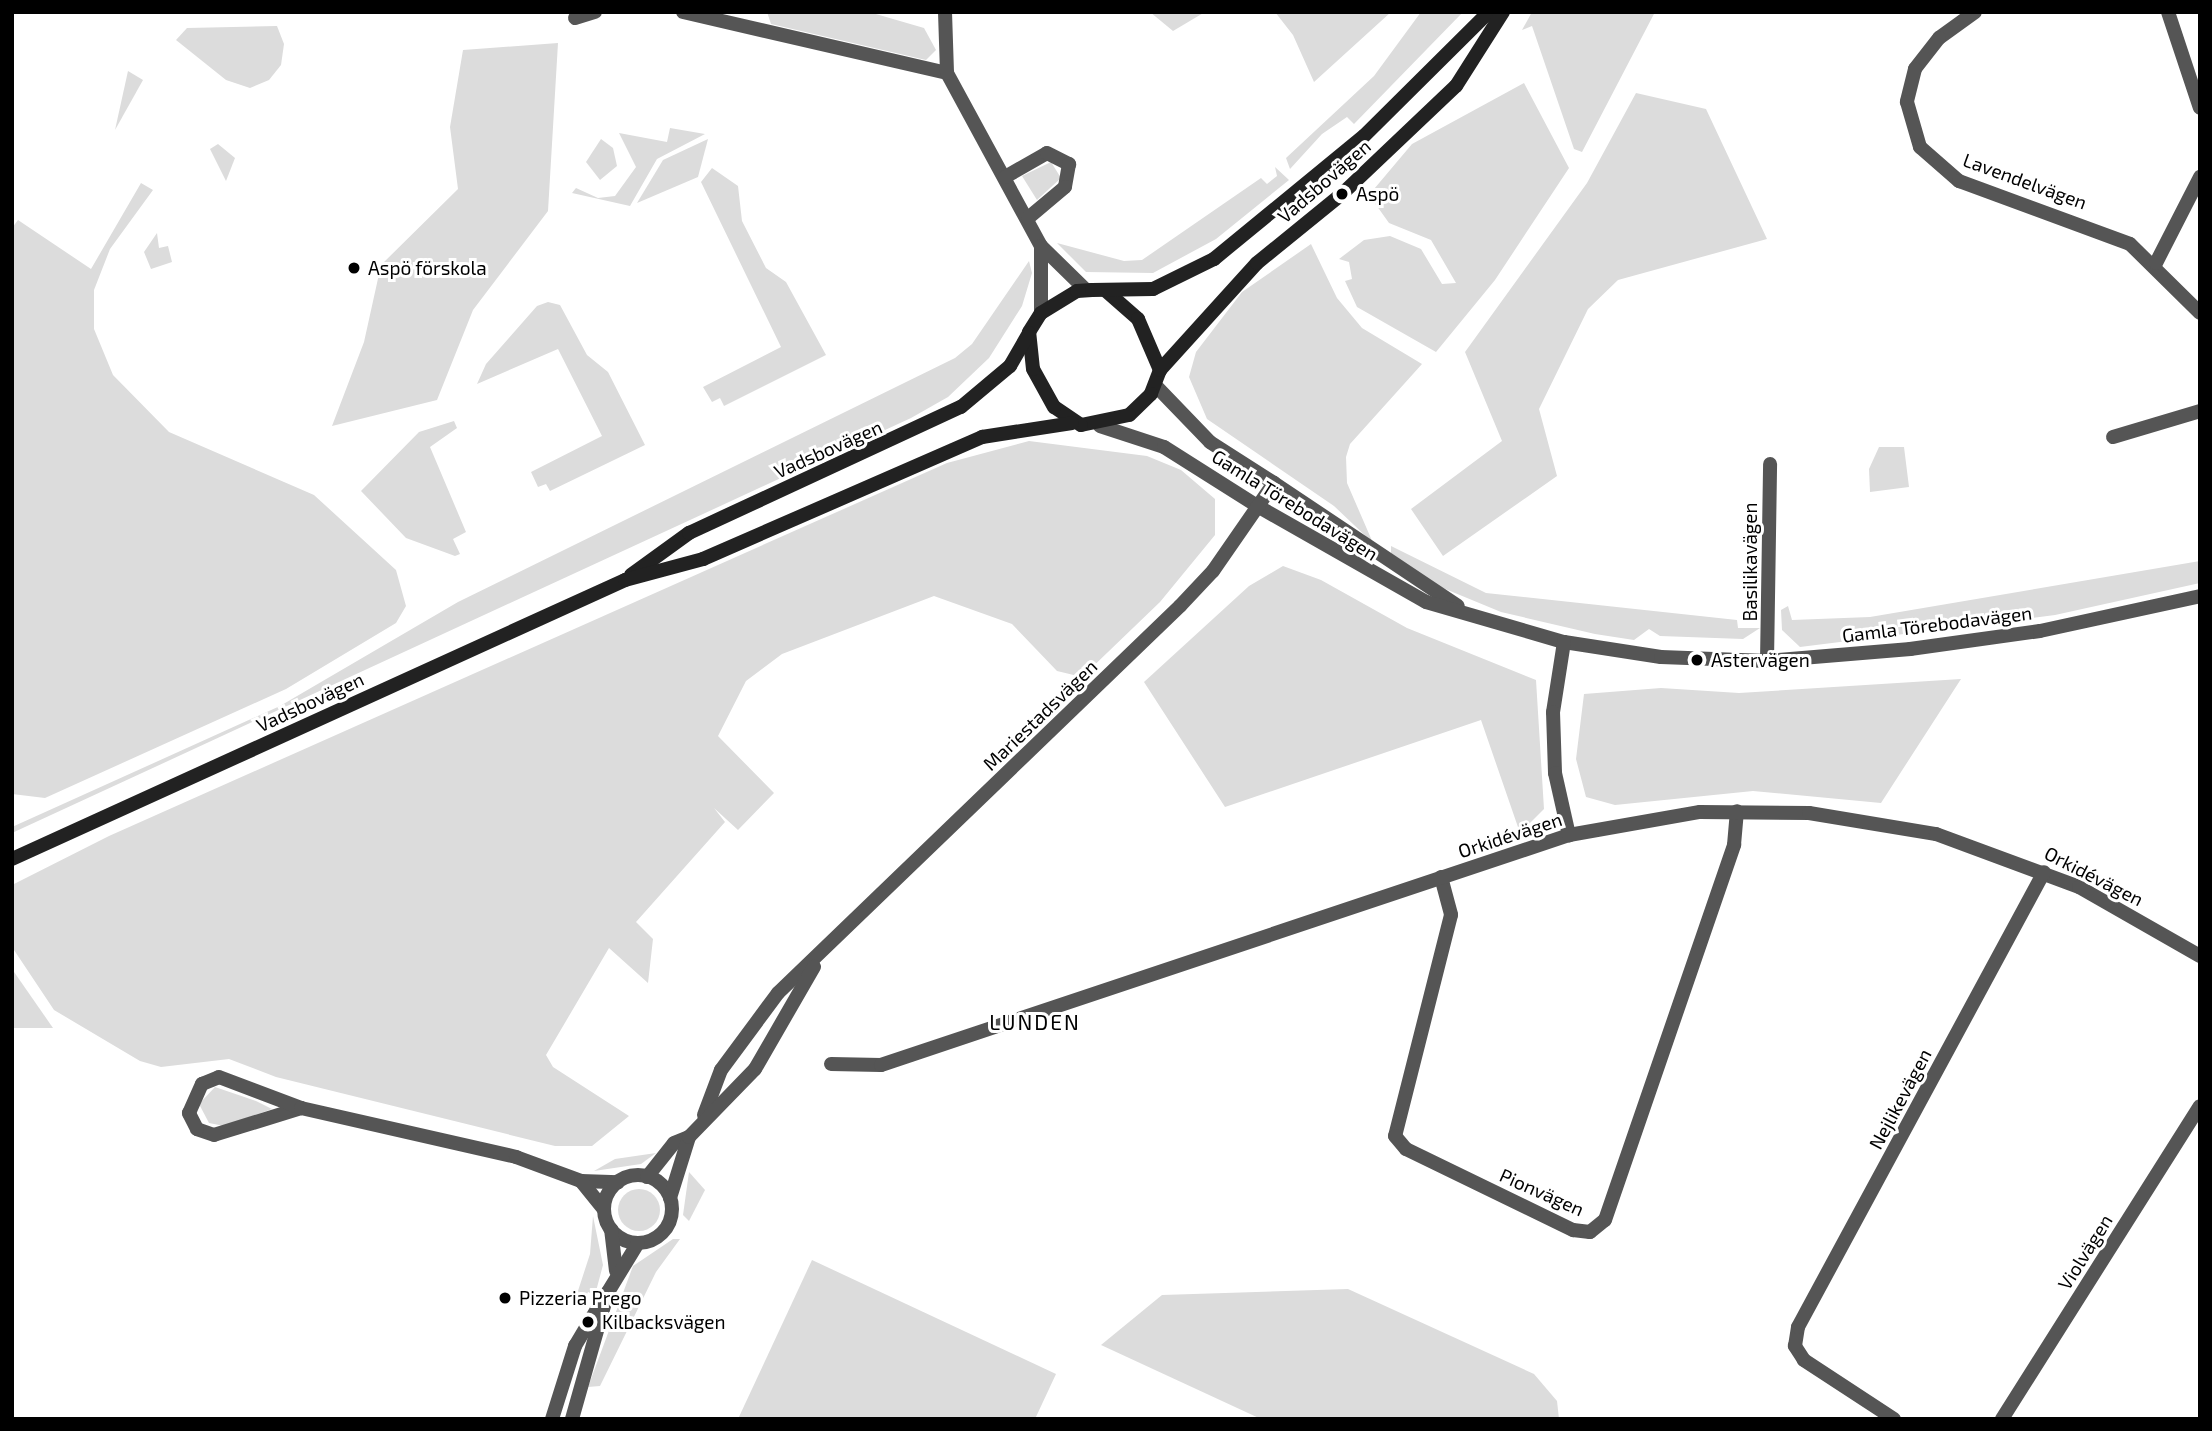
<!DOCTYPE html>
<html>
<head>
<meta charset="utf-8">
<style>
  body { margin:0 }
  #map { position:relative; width:2212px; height:1431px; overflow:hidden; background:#fff; font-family:"Exo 2",sans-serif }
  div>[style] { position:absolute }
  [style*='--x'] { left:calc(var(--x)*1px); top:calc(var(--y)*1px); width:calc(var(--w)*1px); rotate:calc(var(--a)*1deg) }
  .green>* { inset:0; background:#dcdcdc }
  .round { border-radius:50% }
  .minor>* { height:14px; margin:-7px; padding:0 7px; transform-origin:7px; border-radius:7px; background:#555 }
  .tertiary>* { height:14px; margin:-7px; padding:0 7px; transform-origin:7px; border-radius:7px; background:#555 }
  .tertiary>.ring { margin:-7px; padding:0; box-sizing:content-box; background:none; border:14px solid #555; border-radius:50% }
  .secondary>* { height:14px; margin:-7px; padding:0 7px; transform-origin:7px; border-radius:7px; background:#222 }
  .dots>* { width:19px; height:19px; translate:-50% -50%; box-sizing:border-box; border:4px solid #fff; border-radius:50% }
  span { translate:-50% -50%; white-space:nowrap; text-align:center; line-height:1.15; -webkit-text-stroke:6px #fff; paint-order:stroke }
  .street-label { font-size:19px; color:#000 }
  .poi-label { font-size:19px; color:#000 }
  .left { translate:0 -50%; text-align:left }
  .neighbourhood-label { font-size:21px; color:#000; letter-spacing:2px }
  .frame { position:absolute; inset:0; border:14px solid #000; pointer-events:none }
</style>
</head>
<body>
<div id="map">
  <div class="green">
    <div style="clip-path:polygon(767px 12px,869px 12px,924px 28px,936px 50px,926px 60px,771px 24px)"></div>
    <div style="clip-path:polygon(1150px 12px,1205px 12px,1173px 31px)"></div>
    <div style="clip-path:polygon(1275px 12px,1391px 12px,1314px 82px,1293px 35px)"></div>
    <div style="clip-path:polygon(1421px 12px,1463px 12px,1354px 124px,1347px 117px,1322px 134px,1290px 169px,1286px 158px,1374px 76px)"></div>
    <div style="clip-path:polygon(1532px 12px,1655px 12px,1582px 152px,1574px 149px,1532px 26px,1522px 30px)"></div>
    <div style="clip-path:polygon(277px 26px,284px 44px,281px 65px,269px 80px,250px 88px,226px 80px,176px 40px,187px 28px)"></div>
    <div style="clip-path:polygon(558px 43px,548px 211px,473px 310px,437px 400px,332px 426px,364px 342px,381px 265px,458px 189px,450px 127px,463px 50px)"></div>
    <div style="clip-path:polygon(128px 71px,143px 80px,115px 130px)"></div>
    <div style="clip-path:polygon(1524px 83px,1569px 168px,1495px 280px,1436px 352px,1357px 307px,1345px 281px,1352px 279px,1349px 262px,1339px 259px,1364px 240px,1390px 236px,1421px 249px,1442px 284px,1456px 283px,1431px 240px,1389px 223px,1369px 195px,1412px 144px)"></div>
    <div style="clip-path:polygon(1636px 93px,1706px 109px,1767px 239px,1618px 280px,1588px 309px,1539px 409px,1557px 476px,1443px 556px,1411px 509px,1502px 441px,1465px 352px,1587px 183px)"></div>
    <div style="clip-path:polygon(670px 128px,705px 134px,657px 159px,630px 206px,572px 193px,576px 188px,598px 198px,615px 196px,636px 167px,619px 133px,667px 142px)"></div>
    <div style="clip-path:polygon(601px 139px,613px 148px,617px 166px,600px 180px,586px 162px)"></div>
    <div style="clip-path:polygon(708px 139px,698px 177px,637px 203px,663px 160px)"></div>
    <div style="clip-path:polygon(218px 144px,235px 158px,226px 181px,210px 149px)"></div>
    <div style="clip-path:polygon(1051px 162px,1061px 178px,1037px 200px,1022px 176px)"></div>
    <div style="clip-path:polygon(1275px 167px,1289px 180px,1216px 239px,1153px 273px,1086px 272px,1057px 243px,1124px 261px,1142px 260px,1261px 178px,1267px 184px,1277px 176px)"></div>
    <div style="clip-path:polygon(712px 168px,738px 186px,742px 221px,766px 268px,786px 282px,826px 355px,724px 406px,720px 398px,712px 402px,703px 387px,781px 347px,701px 182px)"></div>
    <div style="clip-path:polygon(141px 183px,153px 190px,110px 249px,94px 290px,94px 329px,113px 375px,169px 432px,314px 495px,396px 570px,406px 606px,396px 623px,286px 689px,45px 798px,12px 794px,12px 228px,18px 220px,91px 269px)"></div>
    <div style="clip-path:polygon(157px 233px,159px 248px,168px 246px,172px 262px,151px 269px,144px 252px)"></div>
    <div style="clip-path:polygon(1311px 244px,1337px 298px,1362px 328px,1422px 364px,1350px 444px,1346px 457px,1347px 483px,1373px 543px,1334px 506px,1207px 419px,1189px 377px,1196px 352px,1242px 292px)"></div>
    <div style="clip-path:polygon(1029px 261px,1032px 273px,1022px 306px,989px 358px,948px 397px,911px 418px,12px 833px,12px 827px,280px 706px,458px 602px,955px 358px,972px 344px)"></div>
    <div style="clip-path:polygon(548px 302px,560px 305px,587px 355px,608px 372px,645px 445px,550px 491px,546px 484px,538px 487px,531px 472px,602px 436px,558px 349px,477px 384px,486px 364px,537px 306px)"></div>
    <div style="clip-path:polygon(454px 421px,457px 428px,430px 447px,466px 532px,453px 539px,460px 554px,455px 556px,406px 538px,361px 491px,419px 432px)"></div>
    <div style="clip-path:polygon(1029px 441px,1147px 456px,1181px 470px,1215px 499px,1215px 535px,1160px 602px,1082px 677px,1057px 671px,1012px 624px,934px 596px,782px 654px,746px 681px,718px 736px,774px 793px,738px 830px,714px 808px,725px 822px,636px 922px,653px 939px,648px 983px,609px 948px,546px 1055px,553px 1067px,629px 1116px,592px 1146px,555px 1146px,276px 1077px,229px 1059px,161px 1067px,140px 1061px,54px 1010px,12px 947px,12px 885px,109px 836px,947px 463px)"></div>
    <div style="clip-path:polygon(1879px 447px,1904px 447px,1909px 487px,1870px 492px,1869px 469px)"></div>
    <div style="clip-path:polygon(1391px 546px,1486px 593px,1737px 620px,1738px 628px,1760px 628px,1743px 639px,1660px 636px,1649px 629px,1634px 640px,1595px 634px,1501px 612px,1438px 586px,1391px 553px)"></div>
    <div style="clip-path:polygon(2200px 561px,2200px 583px,2055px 615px,1800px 647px,1782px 630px,1781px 610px,1788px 606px,1792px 620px,1870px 617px)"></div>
    <div style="clip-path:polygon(1283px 566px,1321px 580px,1407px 628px,1536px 680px,1544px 809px,1526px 827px,1519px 830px,1481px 720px,1225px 807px,1144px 682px,1249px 586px)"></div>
    <div style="clip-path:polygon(1961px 679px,1881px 803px,1753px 791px,1615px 805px,1586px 797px,1576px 759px,1584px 694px,1661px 688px,1739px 693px)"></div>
    <div style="clip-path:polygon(12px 969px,53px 1028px,12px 1028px)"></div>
    <div style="clip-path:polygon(215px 1087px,256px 1101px,272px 1109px,224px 1126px,209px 1123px,199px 1104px)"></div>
    <div style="clip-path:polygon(656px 1153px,641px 1164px,594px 1171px,615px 1159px)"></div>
    <div style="clip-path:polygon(689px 1172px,705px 1190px,689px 1221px,683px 1215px)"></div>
    <div class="round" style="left:618px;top:1189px;width:42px;height:42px"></div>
    <div style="clip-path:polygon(593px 1216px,603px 1265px,595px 1295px,588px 1292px,584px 1301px,576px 1297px,590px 1254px)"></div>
    <div style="clip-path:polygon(673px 1239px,680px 1239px,656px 1272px,600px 1386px,588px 1387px,633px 1266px)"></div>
    <div style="clip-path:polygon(812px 1260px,1056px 1374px,1035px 1419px,738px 1419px)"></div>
    <div style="clip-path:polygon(1348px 1289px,1534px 1374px,1557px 1401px,1559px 1419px,1261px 1419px,1101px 1345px,1162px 1295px)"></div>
  </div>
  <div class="minor">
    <div style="--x:683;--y:12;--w:271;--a:13"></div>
    <div style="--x:947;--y:73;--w:197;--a:61.5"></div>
    <div style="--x:1041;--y:246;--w:63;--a:44.4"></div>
    <div style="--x:945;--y:12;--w:61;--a:88.1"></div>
    <div style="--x:1975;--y:12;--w:44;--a:144.2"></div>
    <div style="--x:1939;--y:38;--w:39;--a:128"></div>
    <div style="--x:1915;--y:69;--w:34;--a:104"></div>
    <div style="--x:1907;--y:102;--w:47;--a:73.9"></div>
    <div style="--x:1920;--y:147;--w:52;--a:41.1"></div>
    <div style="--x:1959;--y:181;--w:182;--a:20.2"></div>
    <div style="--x:2130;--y:244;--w:98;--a:44.6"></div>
    <div style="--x:2168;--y:12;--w:101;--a:71.6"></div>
    <div style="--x:575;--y:18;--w:21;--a:-17"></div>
    <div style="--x:1005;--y:177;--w:48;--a:-29.7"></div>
    <div style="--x:1047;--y:153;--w:25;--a:27"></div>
    <div style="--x:1069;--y:164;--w:23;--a:100"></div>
    <div style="--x:1065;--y:187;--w:48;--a:140"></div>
    <div style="--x:1041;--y:246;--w:67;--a:90"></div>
    <div style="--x:2156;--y:263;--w:97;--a:-62.9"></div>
    <div style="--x:2113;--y:437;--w:91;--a:-16.6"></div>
    <div style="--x:1274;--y:483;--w:221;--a:33.8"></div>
    <div style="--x:1259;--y:507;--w:192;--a:29.6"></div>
    <div style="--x:1426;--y:602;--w:144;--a:16.2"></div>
    <div style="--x:1564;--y:642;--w:98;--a:8.8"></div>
    <div style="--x:1661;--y:657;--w:106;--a:2.2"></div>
    <div style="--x:1767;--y:661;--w:144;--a:-4.8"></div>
    <div style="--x:1910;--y:649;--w:131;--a:-7.9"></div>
    <div style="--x:2040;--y:631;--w:164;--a:-12.3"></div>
    <div style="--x:1564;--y:642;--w:71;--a:98.9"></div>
    <div style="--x:1553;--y:712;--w:61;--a:88.1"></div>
    <div style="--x:1555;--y:773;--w:64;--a:77.3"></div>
    <div style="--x:1767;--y:661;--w:197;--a:-89.1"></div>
    <div style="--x:1441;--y:877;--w:39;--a:75"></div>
    <div style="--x:1451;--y:915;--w:228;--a:104.2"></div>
    <div style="--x:1395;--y:1136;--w:17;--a:50"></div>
    <div style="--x:1406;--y:1149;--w:186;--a:25.9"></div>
    <div style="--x:1573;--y:1230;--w:17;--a:7"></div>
    <div style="--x:1590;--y:1232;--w:19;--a:-39"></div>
    <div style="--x:1605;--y:1220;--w:397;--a:-71"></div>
    <div style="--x:1734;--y:845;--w:34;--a:-85"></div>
    <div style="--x:831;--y:1064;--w:50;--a:1.1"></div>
    <div style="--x:881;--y:1065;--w:725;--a:-18.48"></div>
    <div style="--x:1569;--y:835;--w:133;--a:-10"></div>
    <div style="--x:1700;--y:812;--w:109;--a:0.5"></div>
    <div style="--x:1809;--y:813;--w:129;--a:9.4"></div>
    <div style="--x:1936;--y:834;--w:153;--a:20.3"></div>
    <div style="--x:2079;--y:887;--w:139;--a:29.7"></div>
    <div style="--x:301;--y:1108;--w:91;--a:162.8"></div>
    <div style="--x:214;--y:1135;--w:18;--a:-161"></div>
    <div style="--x:197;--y:1129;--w:18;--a:-117"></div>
    <div style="--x:189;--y:1113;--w:32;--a:-66"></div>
    <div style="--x:202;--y:1084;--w:18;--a:-22"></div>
    <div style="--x:219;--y:1077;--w:88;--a:20.7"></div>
    <div style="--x:301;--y:1108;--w:221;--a:12.8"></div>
    <div style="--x:516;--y:1157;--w:69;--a:20.3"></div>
    <div style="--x:581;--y:1181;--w:37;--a:2"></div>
    <div style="--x:581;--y:1181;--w:36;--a:51"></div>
    <div style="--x:1894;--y:1419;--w:108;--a:-146.8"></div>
    <div style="--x:1804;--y:1360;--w:17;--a:-123"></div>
    <div style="--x:1795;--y:1346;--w:19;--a:-81"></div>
    <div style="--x:1798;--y:1327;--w:517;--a:-61.6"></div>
    <div style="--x:2002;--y:1419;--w:370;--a:-57.7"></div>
  </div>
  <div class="tertiary">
    <div style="--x:1100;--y:426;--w:67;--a:18.2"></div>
    <div style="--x:1164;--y:447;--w:112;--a:32.3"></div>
    <div style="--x:704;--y:1115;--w:48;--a:-69.3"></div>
    <div style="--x:721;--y:1070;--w:96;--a:-53.5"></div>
    <div style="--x:778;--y:993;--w:558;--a:-43.91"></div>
    <div style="--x:1180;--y:606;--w:48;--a:-46.7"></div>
    <div style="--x:1213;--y:571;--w:107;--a:-55.3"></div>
    <div style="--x:1274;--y:483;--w:76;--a:-147.4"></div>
    <div style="--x:1210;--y:442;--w:79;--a:-134"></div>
    <div class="ring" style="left:604px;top:1175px;width:54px;height:54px"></div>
    <div style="--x:647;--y:1177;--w:43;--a:-51.5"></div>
    <div style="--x:674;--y:1143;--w:16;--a:-22"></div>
    <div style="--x:670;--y:1198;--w:64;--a:-72.7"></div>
    <div style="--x:689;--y:1137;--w:95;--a:-45.9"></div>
    <div style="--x:755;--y:1069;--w:118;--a:-60"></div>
    <div style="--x:611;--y:1229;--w:42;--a:83.2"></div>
    <div style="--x:552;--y:1419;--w:77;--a:-72.5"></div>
    <div style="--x:575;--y:1346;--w:55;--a:-59.2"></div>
    <div style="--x:572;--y:1419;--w:132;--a:-74.2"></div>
    <div style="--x:608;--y:1292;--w:57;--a:-58.5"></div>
  </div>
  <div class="secondary">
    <div style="--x:1105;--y:290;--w:44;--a:41.3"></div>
    <div style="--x:1138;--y:319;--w:56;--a:66.7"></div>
    <div style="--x:1160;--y:370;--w:26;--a:111"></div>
    <div style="--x:1151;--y:394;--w:30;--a:136"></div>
    <div style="--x:1129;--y:415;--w:49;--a:168.2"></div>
    <div style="--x:1081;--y:425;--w:32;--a:-146"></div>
    <div style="--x:1054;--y:407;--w:43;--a:-118.9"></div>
    <div style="--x:1033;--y:369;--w:37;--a:-96"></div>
    <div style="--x:1029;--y:332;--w:22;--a:-58"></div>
    <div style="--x:1041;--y:313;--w:42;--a:-31.4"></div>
    <div style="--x:1077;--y:291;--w:15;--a:-4"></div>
    <div style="--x:1092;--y:290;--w:61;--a:-0.9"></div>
    <div style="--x:1153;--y:289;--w:68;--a:-26.2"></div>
    <div style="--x:1214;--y:259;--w:194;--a:-39.4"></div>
    <div style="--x:1364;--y:136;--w:176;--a:-44.8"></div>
    <div style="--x:1160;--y:370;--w:144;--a:-47.8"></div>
    <div style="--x:1257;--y:263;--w:109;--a:-39.1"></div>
    <div style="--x:1342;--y:194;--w:157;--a:-43.5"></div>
    <div style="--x:1456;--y:86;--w:88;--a:-57.6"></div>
    <div style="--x:631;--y:575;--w:72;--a:-35.9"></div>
    <div style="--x:689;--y:533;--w:300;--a:-24.9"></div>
    <div style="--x:961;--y:407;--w:64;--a:-39.9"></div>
    <div style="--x:1010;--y:366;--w:38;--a:-60"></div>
    <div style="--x:12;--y:859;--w:674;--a:-24.47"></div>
    <div style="--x:625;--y:580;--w:81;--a:-15.1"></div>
    <div style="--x:703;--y:559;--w:305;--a:-23.6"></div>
    <div style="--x:982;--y:437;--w:91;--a:-8.8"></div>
  </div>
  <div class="dots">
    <div style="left:1342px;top:194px;background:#000"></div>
    <div style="left:354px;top:268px;background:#000"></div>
    <div style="left:1697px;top:660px;background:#000"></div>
    <div style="left:505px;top:1298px;background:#000"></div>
    <div style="left:588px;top:1322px;background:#000"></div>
  </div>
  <div class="street-label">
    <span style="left:1324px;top:181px;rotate:-41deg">Vadsbovägen</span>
    <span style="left:2025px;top:181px;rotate:20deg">Lavendelvägen</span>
    <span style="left:828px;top:449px;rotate:-24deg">Vadsbovägen</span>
    <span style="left:1295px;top:505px;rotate:32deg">Gamla Törebodavägen</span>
    <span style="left:1750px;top:562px;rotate:-90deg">Basilikavägen</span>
    <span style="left:1937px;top:624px;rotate:-7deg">Gamla Törebodavägen</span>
    <span style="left:310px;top:702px;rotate:-25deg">Vadsbovägen</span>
    <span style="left:1040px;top:715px;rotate:-44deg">Mariestadsvägen</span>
    <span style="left:1510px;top:835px;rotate:-18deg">Orkidévägen</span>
    <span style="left:2094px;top:876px;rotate:27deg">Orkidévägen</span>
    <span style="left:1900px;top:1099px;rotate:-62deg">Nejlikevägen</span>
    <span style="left:1542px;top:1192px;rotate:24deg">Pionvägen</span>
    <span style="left:2085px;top:1252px;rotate:-58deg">Violvägen</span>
  </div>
  <div class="poi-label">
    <span class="left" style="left:1356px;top:194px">Aspö</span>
    <span class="left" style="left:368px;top:268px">Aspö förskola</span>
    <span class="left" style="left:1711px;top:660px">Astervägen</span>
    <span class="left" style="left:519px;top:1298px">Pizzeria Prego</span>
    <span class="left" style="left:602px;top:1322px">Kilbacksvägen</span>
  </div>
  <div class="neighbourhood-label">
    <span style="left:1035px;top:1022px">LUNDEN</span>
  </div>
  <div class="frame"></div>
</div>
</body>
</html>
